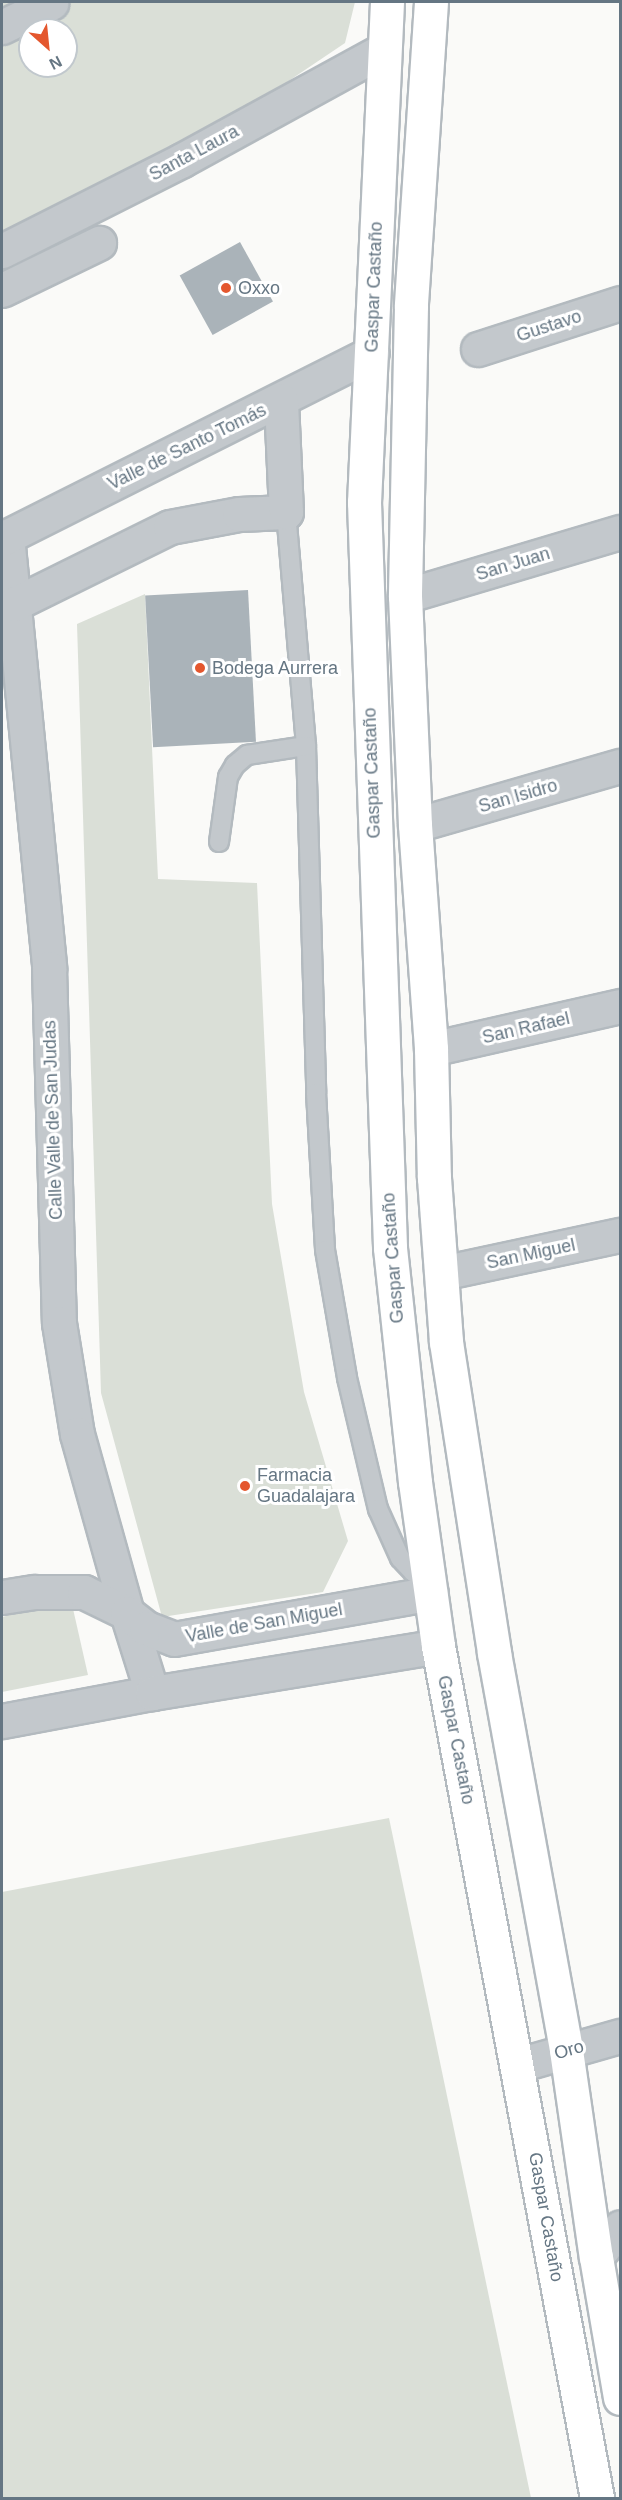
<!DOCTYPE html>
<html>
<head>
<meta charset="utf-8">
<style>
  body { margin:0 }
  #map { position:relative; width:622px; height:2500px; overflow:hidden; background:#fafaf8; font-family:Arial,sans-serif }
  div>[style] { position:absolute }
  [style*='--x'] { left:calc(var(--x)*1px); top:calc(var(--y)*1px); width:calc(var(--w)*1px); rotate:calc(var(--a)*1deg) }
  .green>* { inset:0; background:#dadfd7 }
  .building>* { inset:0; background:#aab3b9; transform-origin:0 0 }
  .roads { filter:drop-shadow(2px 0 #b3babf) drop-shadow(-2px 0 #b3babf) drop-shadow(0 2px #b3babf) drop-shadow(0 -2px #b3babf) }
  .lane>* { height:18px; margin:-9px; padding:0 9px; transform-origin:9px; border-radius:9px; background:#c3c8cc }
  .street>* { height:33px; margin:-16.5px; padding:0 16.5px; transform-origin:16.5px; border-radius:16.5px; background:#c3c8cc }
  .secondary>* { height:33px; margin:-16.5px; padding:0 16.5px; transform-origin:16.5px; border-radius:16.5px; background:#fff }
  .dots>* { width:16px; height:16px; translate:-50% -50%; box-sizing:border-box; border:3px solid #fff; border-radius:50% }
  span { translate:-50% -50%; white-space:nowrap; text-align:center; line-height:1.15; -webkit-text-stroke:6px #fff; paint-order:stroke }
  .street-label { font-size:18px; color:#657683 }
  .poi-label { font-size:18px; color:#657683 }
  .left { translate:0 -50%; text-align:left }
  .frame { position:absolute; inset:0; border:3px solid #657683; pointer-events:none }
  .north { position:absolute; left:18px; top:18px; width:60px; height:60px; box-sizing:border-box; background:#fff; border:2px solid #c1c8cd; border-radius:50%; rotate:153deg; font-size:16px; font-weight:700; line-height:24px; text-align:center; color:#657683 }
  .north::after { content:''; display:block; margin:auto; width:21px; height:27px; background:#e4572e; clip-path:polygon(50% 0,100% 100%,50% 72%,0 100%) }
</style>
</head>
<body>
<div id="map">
  <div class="green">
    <div style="clip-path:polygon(evenodd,2px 2px,355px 2px,345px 43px,170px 161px,2px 246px,2px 2px,30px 30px,66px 30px,66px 66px,30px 66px,30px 30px)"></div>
    <div style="clip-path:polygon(145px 594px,158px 879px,257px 883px,272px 1204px,304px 1392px,348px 1541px,323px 1592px,162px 1617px,101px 1393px,77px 624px)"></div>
    <div style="clip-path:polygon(71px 1600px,88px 1675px,2px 1692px,2px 1617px)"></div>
    <div style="clip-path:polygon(389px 1818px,531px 2498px,2px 2498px,2px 1892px)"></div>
  </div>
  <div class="building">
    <div style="left:240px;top:242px;width:68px;height:69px;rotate:61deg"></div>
    <div style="left:248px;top:590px;width:152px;height:103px;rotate:87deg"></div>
  </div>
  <div class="roads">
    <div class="lane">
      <div style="--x:286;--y:512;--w:235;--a:85.1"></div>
      <div style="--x:306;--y:746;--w:347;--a:88.3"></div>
      <div style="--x:316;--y:1093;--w:157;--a:86.7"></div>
      <div style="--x:325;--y:1250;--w:130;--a:80.2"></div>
      <div style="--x:347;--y:1378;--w:135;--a:76.7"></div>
      <div style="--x:378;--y:1509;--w:54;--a:65.8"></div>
      <div style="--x:400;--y:1558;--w:19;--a:47"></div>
      <div style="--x:413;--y:1572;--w:18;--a:27"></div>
      <div style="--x:219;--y:842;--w:66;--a:-82.1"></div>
      <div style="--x:228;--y:777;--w:14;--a:-60"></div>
      <div style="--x:235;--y:765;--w:16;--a:-40"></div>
      <div style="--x:247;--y:755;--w:60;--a:-8.7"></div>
    </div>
    <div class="street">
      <div style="--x:2;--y:27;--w:55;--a:-26.1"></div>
      <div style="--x:2;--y:251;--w:202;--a:-26.8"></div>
      <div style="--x:182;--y:160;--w:229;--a:-28.7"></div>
      <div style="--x:2;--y:290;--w:108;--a:-25.9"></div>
      <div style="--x:478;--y:349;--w:149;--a:-17.9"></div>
      <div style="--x:7;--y:536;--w:434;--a:84.4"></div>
      <div style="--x:49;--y:968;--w:355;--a:88.4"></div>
      <div style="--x:59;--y:1323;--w:112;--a:80.8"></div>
      <div style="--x:77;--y:1434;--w:186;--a:74.4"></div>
      <div style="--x:127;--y:1613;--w:84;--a:72.6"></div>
      <div style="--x:2;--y:539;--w:414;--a:-26.7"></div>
      <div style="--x:405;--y:596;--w:224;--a:-16.6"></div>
      <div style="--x:14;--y:604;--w:174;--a:-26.3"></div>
      <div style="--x:170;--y:527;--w:70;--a:-10.7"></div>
      <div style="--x:239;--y:514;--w:47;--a:-2.4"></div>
      <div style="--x:286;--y:512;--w:112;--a:-92.6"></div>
      <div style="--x:415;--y:825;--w:213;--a:-16.1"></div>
      <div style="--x:431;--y:1049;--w:194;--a:-12.8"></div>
      <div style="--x:442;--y:1273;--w:182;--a:-12.1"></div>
      <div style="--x:2;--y:1597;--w:33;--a:-9"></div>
      <div style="--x:35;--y:1592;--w:49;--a:0"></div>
      <div style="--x:84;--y:1592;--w:48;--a:26"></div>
      <div style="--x:127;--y:1613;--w:24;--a:38"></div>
      <div style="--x:146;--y:1628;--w:30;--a:21"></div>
      <div style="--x:174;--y:1639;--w:261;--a:-10.1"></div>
      <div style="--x:2;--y:1721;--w:153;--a:-10.6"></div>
      <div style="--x:152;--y:1693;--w:290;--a:-9.3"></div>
      <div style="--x:518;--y:2065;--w:106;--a:-15.9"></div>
      <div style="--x:596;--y:2257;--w:38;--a:-51"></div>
    </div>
    <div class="secondary">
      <div style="--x:387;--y:2;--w:501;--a:92.63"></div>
      <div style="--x:364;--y:502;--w:746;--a:88"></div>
      <div style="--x:390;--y:1248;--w:235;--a:83.9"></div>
      <div style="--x:415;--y:1482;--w:166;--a:82"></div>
      <div style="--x:438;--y:1646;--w:867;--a:79.43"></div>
      <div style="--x:431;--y:2;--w:305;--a:93.8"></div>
      <div style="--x:411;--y:306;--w:290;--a:91.2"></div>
      <div style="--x:405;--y:596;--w:229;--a:87.5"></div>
      <div style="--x:415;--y:825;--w:225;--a:85.9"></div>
      <div style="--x:431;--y:1049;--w:129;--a:88.7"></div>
      <div style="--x:434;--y:1178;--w:164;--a:85.8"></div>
      <div style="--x:446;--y:1342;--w:315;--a:81.2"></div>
      <div style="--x:494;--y:1653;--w:403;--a:79.7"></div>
      <div style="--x:566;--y:2050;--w:209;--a:81.8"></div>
      <div style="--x:596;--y:2257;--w:143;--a:80.3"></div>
    </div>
  </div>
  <div class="dots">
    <div style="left:226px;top:288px;background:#e4572e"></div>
    <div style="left:200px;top:668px;background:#e4572e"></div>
    <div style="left:245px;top:1486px;background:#e4572e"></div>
  </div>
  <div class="street-label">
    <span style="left:194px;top:153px;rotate:-28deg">Santa Laura</span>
    <span style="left:374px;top:287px;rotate:-88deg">Gaspar Castaño</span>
    <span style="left:549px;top:326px;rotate:-18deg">Gustavo</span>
    <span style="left:187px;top:447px;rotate:-26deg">Valle de Santo Tomás</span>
    <span style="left:513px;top:564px;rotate:-17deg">San Juan</span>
    <span style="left:372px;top:773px;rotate:-92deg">Gaspar Castaño</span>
    <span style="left:518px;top:796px;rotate:-16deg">San Isidro</span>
    <span style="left:526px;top:1028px;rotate:-13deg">San Rafael</span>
    <span style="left:53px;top:1120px;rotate:-92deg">Calle Valle de San Judas</span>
    <span style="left:531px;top:1254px;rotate:-12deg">San Miguel</span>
    <span style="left:393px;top:1258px;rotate:-94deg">Gaspar Castaño</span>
    <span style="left:264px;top:1623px;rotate:-10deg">Valle de San Miguel</span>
    <span style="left:456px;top:1740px;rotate:79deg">Gaspar Castaño</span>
    <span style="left:569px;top:2050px;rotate:-16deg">Oro</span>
    <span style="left:546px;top:2217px;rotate:80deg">Gaspar Castaño</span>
  </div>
  <div class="poi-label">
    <span class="left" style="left:238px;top:288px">Oxxo</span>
    <span class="left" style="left:212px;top:668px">Bodega Aurrera</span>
    <span class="left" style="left:257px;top:1486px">Farmacia<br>Guadalajara</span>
  </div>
  <div class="frame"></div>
  <div class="north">N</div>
</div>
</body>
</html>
